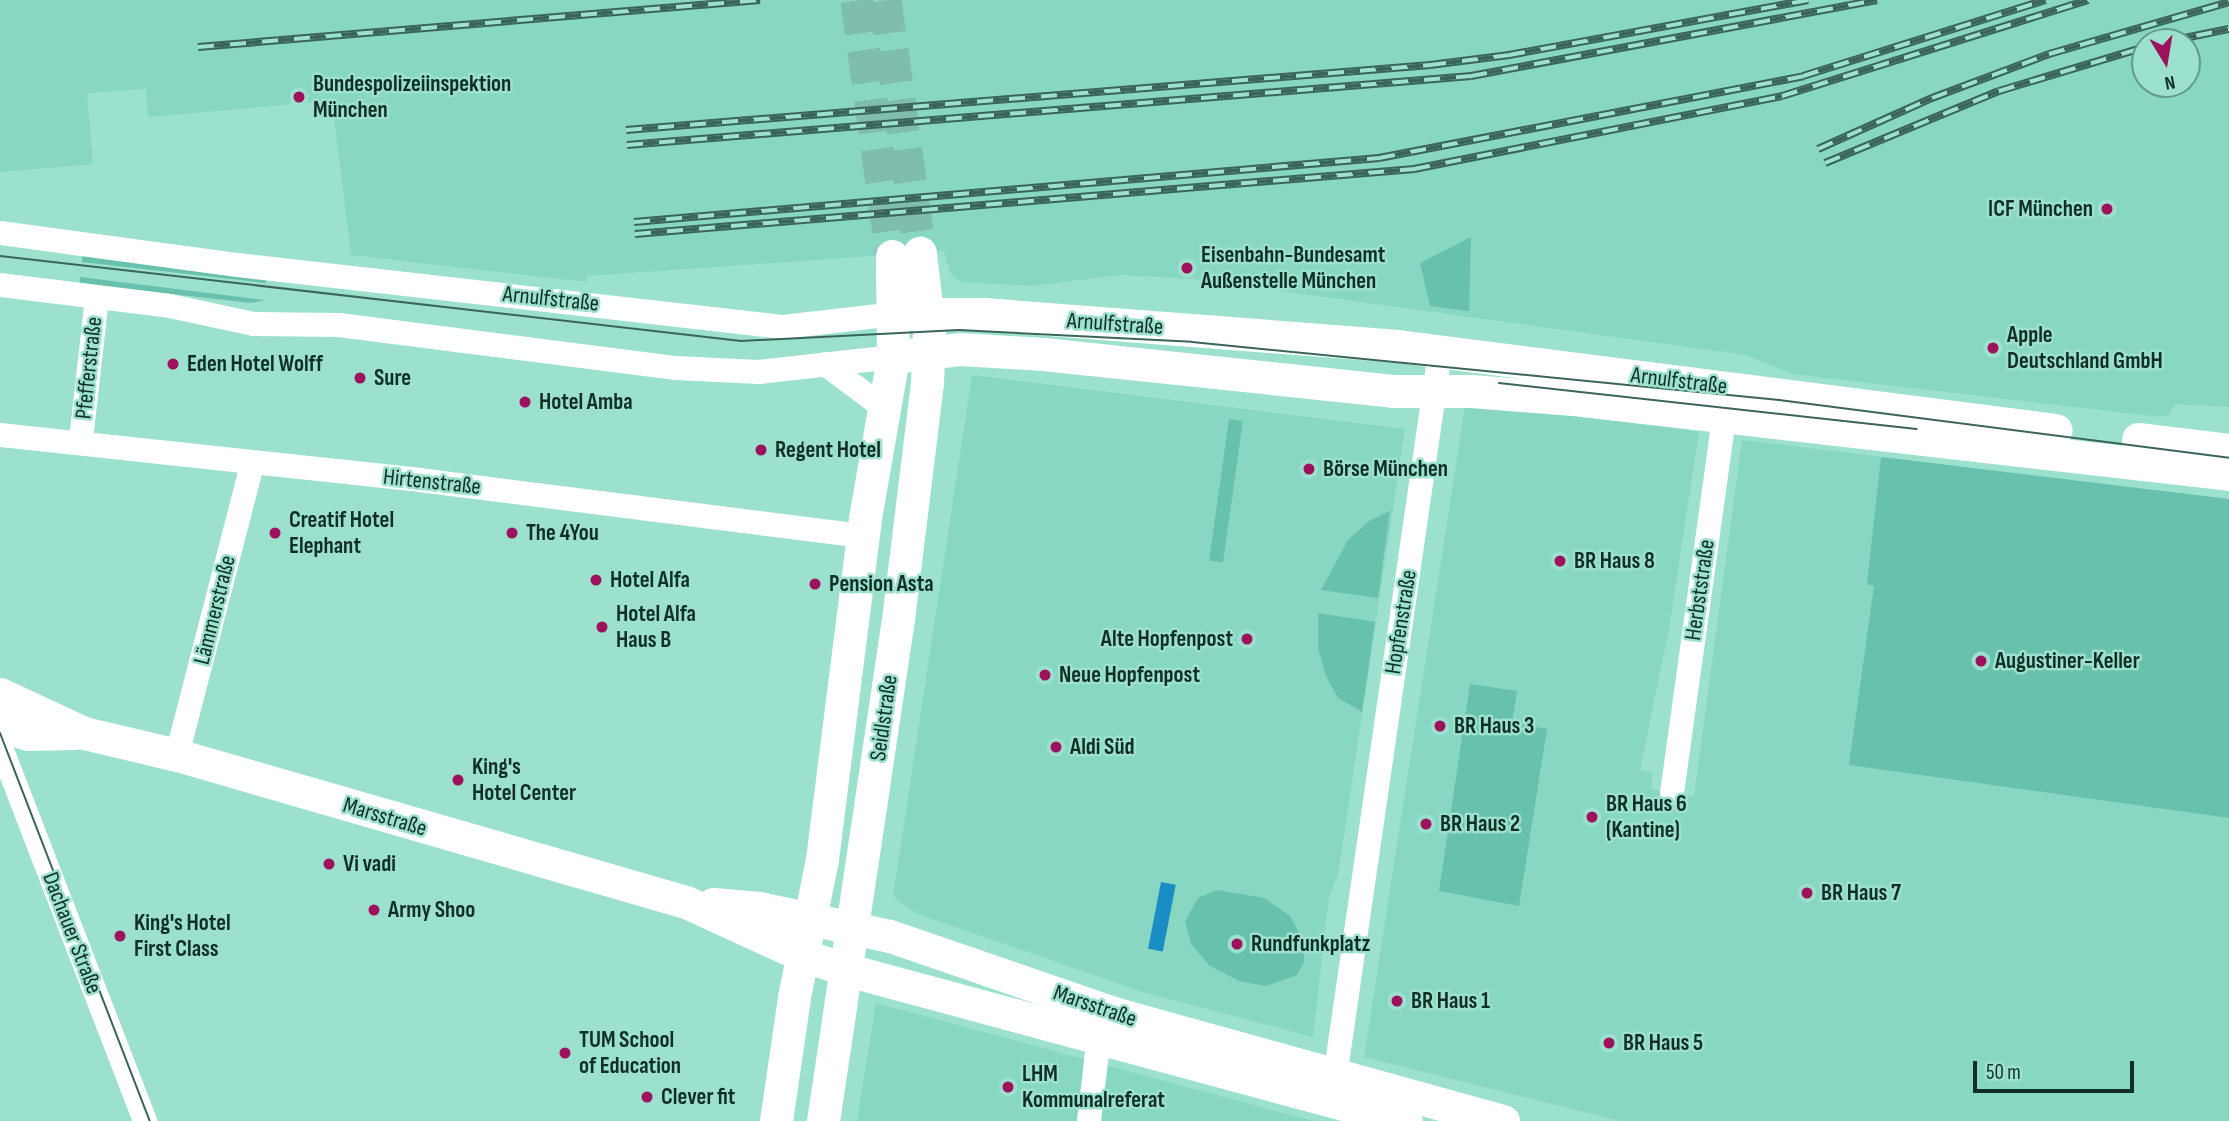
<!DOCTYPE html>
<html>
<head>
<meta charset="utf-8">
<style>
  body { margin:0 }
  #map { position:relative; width:2229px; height:1121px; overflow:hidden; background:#9be1ce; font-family:"Sofia Sans Condensed",sans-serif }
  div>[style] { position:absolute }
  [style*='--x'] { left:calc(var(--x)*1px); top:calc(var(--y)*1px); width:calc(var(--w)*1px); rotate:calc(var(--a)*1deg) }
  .built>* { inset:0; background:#87d7c2 }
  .green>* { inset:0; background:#68c1ac; transform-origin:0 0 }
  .water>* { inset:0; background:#1a8dc4; transform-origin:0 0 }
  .secondary-tunnel>* { height:33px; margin-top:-16.5px; transform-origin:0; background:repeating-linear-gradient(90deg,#7fbdad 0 33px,transparent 0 50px) }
  .street>* { height:24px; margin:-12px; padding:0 12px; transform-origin:12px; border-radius:12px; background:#fff }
  .secondary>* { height:33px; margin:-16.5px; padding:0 16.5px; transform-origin:16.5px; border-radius:16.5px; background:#fff }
  .tram>* { height:2px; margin:-1px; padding:0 1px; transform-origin:1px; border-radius:1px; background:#3b655a }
  .rail>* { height:8px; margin-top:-4px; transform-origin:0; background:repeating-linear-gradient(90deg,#9be1ce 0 16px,#3b655a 0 32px); box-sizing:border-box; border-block:2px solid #3b655a }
  .dots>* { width:19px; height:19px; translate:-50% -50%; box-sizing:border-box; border:4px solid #9be1ce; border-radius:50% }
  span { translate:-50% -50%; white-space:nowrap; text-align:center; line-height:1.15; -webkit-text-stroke:5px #9be1ce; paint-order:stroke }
  .poi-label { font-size:23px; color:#112e27; font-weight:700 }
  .left { translate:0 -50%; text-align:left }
  .right { translate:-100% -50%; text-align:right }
  .street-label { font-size:23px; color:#112e27 }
  .north { position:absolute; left:2131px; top:28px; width:70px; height:70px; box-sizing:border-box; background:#9be1ce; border:2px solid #64998b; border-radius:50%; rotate:169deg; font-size:19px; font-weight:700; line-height:28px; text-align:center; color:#112e27 }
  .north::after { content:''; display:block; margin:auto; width:24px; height:32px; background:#9e115c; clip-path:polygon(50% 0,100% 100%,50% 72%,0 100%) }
  .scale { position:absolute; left:1973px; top:1061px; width:161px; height:32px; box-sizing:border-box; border:4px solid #112e27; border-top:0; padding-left:9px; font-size:21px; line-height:24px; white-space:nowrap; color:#112e27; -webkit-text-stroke:5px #9be1ce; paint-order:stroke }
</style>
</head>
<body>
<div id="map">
  <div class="built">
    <div style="clip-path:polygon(evenodd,0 0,2229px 0,2229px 407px,2175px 404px,2169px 414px,2160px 417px,1793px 374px,1746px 355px,1193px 279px,1120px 275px,1032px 286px,962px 282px,950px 273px,944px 251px,587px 276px,587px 282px,351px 255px,332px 101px,148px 117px,146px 89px,87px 93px,93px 164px,0 172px,0 0,2145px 42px,2187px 42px,2187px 84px,2145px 84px,2145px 42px)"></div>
    <div style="clip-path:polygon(972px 375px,1405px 429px,1338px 875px,1329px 897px,1313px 1037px,1143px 992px,915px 913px,893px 896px)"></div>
    <div style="clip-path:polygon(1466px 400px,1699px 432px,1669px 629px,1640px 770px,1653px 773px,1651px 789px,1694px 796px,1742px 440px,2229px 499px,2229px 1121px,1620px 1121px,1364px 1057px)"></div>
    <div style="clip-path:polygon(876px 1003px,1313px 1121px,857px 1121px)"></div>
  </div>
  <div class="green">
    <div style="clip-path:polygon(1471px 237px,1469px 311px,1430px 306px,1420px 263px)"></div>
    <div style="clip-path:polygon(83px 252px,266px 278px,266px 283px,82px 262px)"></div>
    <div style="clip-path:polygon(80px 277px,265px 300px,252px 303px,109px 287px,79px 290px)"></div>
    <div style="left:1229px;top:419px;width:14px;height:143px;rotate:8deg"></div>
    <div style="clip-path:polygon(1881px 457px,2229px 499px,2229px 818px,1849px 765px,1874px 586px,1867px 584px)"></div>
    <div style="clip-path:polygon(1390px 511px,1378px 598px,1321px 590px,1348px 540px,1369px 521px)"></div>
    <div style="clip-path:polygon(1318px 613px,1375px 622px,1362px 712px,1338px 698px,1326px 676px,1318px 648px)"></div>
    <div style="clip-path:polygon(1470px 684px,1517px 691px,1512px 723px,1547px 729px,1519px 906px,1439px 891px)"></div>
    <div style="clip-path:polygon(1217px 890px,1264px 898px,1290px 916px,1304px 942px,1304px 962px,1297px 975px,1266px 986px,1239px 981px,1209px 965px,1191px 944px,1185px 921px,1198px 898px)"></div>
  </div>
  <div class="water">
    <div style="left:1161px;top:882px;width:15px;height:68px;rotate:11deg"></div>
  </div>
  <div class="secondary-tunnel">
    <div style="--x:857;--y:0;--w:258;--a:82.2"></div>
    <div style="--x:885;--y:0;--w:255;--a:82.1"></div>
  </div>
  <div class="street">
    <div style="--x:0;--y:233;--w:240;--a:7.7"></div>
    <div style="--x:238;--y:265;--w:549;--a:6.49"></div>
    <div style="--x:783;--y:327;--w:114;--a:-6.6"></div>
    <div style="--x:0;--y:285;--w:171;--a:7"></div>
    <div style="--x:170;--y:306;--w:86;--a:12.1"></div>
    <div style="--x:254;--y:324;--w:85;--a:0.7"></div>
    <div style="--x:339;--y:325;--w:340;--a:7.3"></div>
    <div style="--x:676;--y:368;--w:83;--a:2.8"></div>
    <div style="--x:759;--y:372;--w:135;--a:-6.4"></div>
    <div style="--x:825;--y:364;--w:74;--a:36.7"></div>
    <div style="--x:0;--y:435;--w:421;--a:6.1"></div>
    <div style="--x:419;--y:480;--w:448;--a:7.2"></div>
    <div style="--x:81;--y:440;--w:144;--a:-83.6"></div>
    <div style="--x:0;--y:745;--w:403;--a:68.9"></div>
    <div style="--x:177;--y:755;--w:300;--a:-75.5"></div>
    <div style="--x:1672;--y:793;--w:395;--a:-82.1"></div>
    <div style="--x:1333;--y:1091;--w:747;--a:-81.76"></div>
    <div style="--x:1089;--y:1121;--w:86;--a:-83.3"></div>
  </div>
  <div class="secondary">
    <div style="--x:896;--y:314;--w:88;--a:0"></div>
    <div style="--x:984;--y:314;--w:415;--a:4.4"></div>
    <div style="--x:1398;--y:346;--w:663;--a:7.28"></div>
    <div style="--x:893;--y:357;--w:67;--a:-6.8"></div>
    <div style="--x:960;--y:349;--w:83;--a:3.4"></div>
    <div style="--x:1043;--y:354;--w:352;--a:6"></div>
    <div style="--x:1393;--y:391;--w:78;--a:0"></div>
    <div style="--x:1471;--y:391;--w:111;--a:4.6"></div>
    <div style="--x:1582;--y:400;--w:651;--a:6.52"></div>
    <div style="--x:2138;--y:439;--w:92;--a:6.9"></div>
    <div style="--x:0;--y:694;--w:93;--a:24.9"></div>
    <div style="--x:84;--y:733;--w:96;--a:13.3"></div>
    <div style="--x:177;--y:755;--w:530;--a:16.11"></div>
    <div style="--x:686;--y:902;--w:128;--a:24.6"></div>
    <div style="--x:802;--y:955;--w:44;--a:18.4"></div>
    <div style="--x:844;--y:969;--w:582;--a:15.13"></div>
    <div style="--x:0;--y:725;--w:29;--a:18"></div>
    <div style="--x:28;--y:734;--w:47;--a:-1.2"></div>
    <div style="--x:713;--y:904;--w:46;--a:5"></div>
    <div style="--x:759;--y:908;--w:134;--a:12.1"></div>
    <div style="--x:890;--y:936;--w:236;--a:19"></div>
    <div style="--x:1113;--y:1013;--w:405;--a:15.5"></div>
    <div style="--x:776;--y:1121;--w:125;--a:-81.7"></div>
    <div style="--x:794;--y:997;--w:141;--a:-78.5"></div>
    <div style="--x:822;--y:859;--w:344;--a:-82.8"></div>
    <div style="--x:865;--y:518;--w:163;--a:-80.1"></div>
    <div style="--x:893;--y:357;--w:101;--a:-90.6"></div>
    <div style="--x:823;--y:1121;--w:508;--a:-81.5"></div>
    <div style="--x:898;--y:619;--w:238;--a:-83"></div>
    <div style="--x:927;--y:383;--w:53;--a:-87.8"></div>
    <div style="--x:929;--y:330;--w:78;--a:-96.7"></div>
  </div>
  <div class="tram">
    <div style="--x:0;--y:256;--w:746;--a:6.54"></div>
    <div style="--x:741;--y:341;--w:218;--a:-2.9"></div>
    <div style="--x:959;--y:330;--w:233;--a:2.9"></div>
    <div style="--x:1192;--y:342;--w:590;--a:5.64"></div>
    <div style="--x:1779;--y:400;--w:454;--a:7.3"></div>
    <div style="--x:1499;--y:383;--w:420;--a:6.3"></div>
    <div style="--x:0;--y:733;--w:416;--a:68.9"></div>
  </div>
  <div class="rail">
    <div style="--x:2165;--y:42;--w:65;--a:-11.5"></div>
    <div style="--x:198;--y:47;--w:564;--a:-4.78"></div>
    <div style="--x:626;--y:130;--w:807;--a:-4.62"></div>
    <div style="--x:1430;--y:65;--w:80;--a:-7.2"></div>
    <div style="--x:1509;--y:55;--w:304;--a:-10.4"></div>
    <div style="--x:627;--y:145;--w:847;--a:-4.67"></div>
    <div style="--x:1471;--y:76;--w:413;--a:-10.6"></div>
    <div style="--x:1818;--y:149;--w:125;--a:-24.1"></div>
    <div style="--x:1932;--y:98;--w:125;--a:-20.6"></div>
    <div style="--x:2049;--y:54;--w:187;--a:-16.1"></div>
    <div style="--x:1825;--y:163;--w:188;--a:-22.5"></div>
    <div style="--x:1999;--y:91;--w:152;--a:-16.8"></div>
    <div style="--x:634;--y:222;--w:748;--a:-4.91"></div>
    <div style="--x:1379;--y:158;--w:432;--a:-10.9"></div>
    <div style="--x:1803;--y:76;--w:254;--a:-17.4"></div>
    <div style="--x:635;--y:234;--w:782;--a:-4.77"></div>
    <div style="--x:1414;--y:169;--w:375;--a:-11.2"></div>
    <div style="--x:1782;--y:96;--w:321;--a:-17.4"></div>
  </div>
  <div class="dots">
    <div style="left:299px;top:97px;background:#9e115c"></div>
    <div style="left:2107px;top:209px;background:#9e115c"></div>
    <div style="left:1187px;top:268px;background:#9e115c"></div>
    <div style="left:1993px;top:348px;background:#9e115c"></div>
    <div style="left:173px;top:364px;background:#9e115c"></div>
    <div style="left:360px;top:378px;background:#9e115c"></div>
    <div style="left:525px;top:402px;background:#9e115c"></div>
    <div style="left:761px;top:450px;background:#9e115c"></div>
    <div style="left:1309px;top:469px;background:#9e115c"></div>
    <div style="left:275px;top:533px;background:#9e115c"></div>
    <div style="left:512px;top:533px;background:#9e115c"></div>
    <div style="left:1560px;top:561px;background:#9e115c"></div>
    <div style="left:596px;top:580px;background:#9e115c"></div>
    <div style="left:815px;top:584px;background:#9e115c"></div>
    <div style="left:602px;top:627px;background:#9e115c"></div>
    <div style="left:1247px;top:639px;background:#9e115c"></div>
    <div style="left:1981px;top:661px;background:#9e115c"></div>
    <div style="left:1045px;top:675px;background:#9e115c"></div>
    <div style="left:1440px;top:726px;background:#9e115c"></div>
    <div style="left:1056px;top:747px;background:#9e115c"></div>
    <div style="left:458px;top:780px;background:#9e115c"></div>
    <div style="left:1592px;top:817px;background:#9e115c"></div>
    <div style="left:1426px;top:824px;background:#9e115c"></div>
    <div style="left:329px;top:864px;background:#9e115c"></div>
    <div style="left:1807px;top:893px;background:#9e115c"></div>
    <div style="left:374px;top:910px;background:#9e115c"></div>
    <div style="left:120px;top:936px;background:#9e115c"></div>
    <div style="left:1237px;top:944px;background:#9e115c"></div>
    <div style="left:1397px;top:1001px;background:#9e115c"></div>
    <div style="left:1609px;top:1043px;background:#9e115c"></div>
    <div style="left:565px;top:1053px;background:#9e115c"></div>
    <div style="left:1008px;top:1087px;background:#9e115c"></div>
    <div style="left:647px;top:1097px;background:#9e115c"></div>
  </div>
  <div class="poi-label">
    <span class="left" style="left:313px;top:97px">Bundespolizeiinspektion<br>München</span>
    <span class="right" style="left:2093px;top:209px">ICF München</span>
    <span class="left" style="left:1201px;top:268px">Eisenbahn-Bundesamt<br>Außenstelle München</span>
    <span class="left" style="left:2007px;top:348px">Apple<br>Deutschland GmbH</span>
    <span class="left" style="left:187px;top:364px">Eden Hotel Wolff</span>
    <span class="left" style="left:374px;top:378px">Sure</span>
    <span class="left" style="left:539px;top:402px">Hotel Amba</span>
    <span class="left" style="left:775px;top:450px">Regent Hotel</span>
    <span class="left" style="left:1323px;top:469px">Börse München</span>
    <span class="left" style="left:289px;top:533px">Creatif Hotel<br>Elephant</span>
    <span class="left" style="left:526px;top:533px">The 4You</span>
    <span class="left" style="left:1574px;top:561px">BR Haus 8</span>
    <span class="left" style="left:610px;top:580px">Hotel Alfa</span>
    <span class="left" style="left:829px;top:584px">Pension Asta</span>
    <span class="left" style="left:616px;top:627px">Hotel Alfa<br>Haus B</span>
    <span class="right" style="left:1233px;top:639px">Alte Hopfenpost</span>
    <span class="left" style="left:1995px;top:661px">Augustiner-Keller</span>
    <span class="left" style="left:1059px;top:675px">Neue Hopfenpost</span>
    <span class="left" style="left:1454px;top:726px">BR Haus 3</span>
    <span class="left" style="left:1070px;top:747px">Aldi Süd</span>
    <span class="left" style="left:472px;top:780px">King's<br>Hotel Center</span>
    <span class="left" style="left:1606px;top:817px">BR Haus 6<br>(Kantine)</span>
    <span class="left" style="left:1440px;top:824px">BR Haus 2</span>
    <span class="left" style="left:343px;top:864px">Vi vadi</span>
    <span class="left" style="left:1821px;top:893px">BR Haus 7</span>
    <span class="left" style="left:388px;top:910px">Army Shoo</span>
    <span class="left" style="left:134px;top:936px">King's Hotel<br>First Class</span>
    <span class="left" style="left:1251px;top:944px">Rundfunkplatz</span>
    <span class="left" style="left:1411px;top:1001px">BR Haus 1</span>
    <span class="left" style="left:579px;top:1053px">TUM School<br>of Education</span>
    <span class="left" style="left:1623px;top:1043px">BR Haus 5</span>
    <span class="left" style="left:1022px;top:1087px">LHM<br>Kommunalreferat</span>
    <span class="left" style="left:661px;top:1097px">Clever fit</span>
  </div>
  <div class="street-label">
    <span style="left:551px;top:299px;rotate:6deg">Arnulfstraße</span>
    <span style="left:1115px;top:324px;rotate:4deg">Arnulfstraße</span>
    <span style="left:89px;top:368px;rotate:-84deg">Pfefferstraße</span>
    <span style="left:1679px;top:381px;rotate:7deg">Arnulfstraße</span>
    <span style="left:432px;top:482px;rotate:6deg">Hirtenstraße</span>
    <span style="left:1700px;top:590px;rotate:-82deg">Herbststraße</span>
    <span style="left:215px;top:610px;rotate:-76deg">Lämmerstraße</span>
    <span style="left:1401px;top:622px;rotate:-81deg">Hopfenstraße</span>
    <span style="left:884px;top:718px;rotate:-82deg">Seidlstraße</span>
    <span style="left:385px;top:817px;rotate:17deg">Marsstraße</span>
    <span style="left:72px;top:933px;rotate:69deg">Dachauer Straße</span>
    <span style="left:1095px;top:1006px;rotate:19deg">Marsstraße</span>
  </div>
  <div class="north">N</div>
  <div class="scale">50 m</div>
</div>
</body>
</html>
